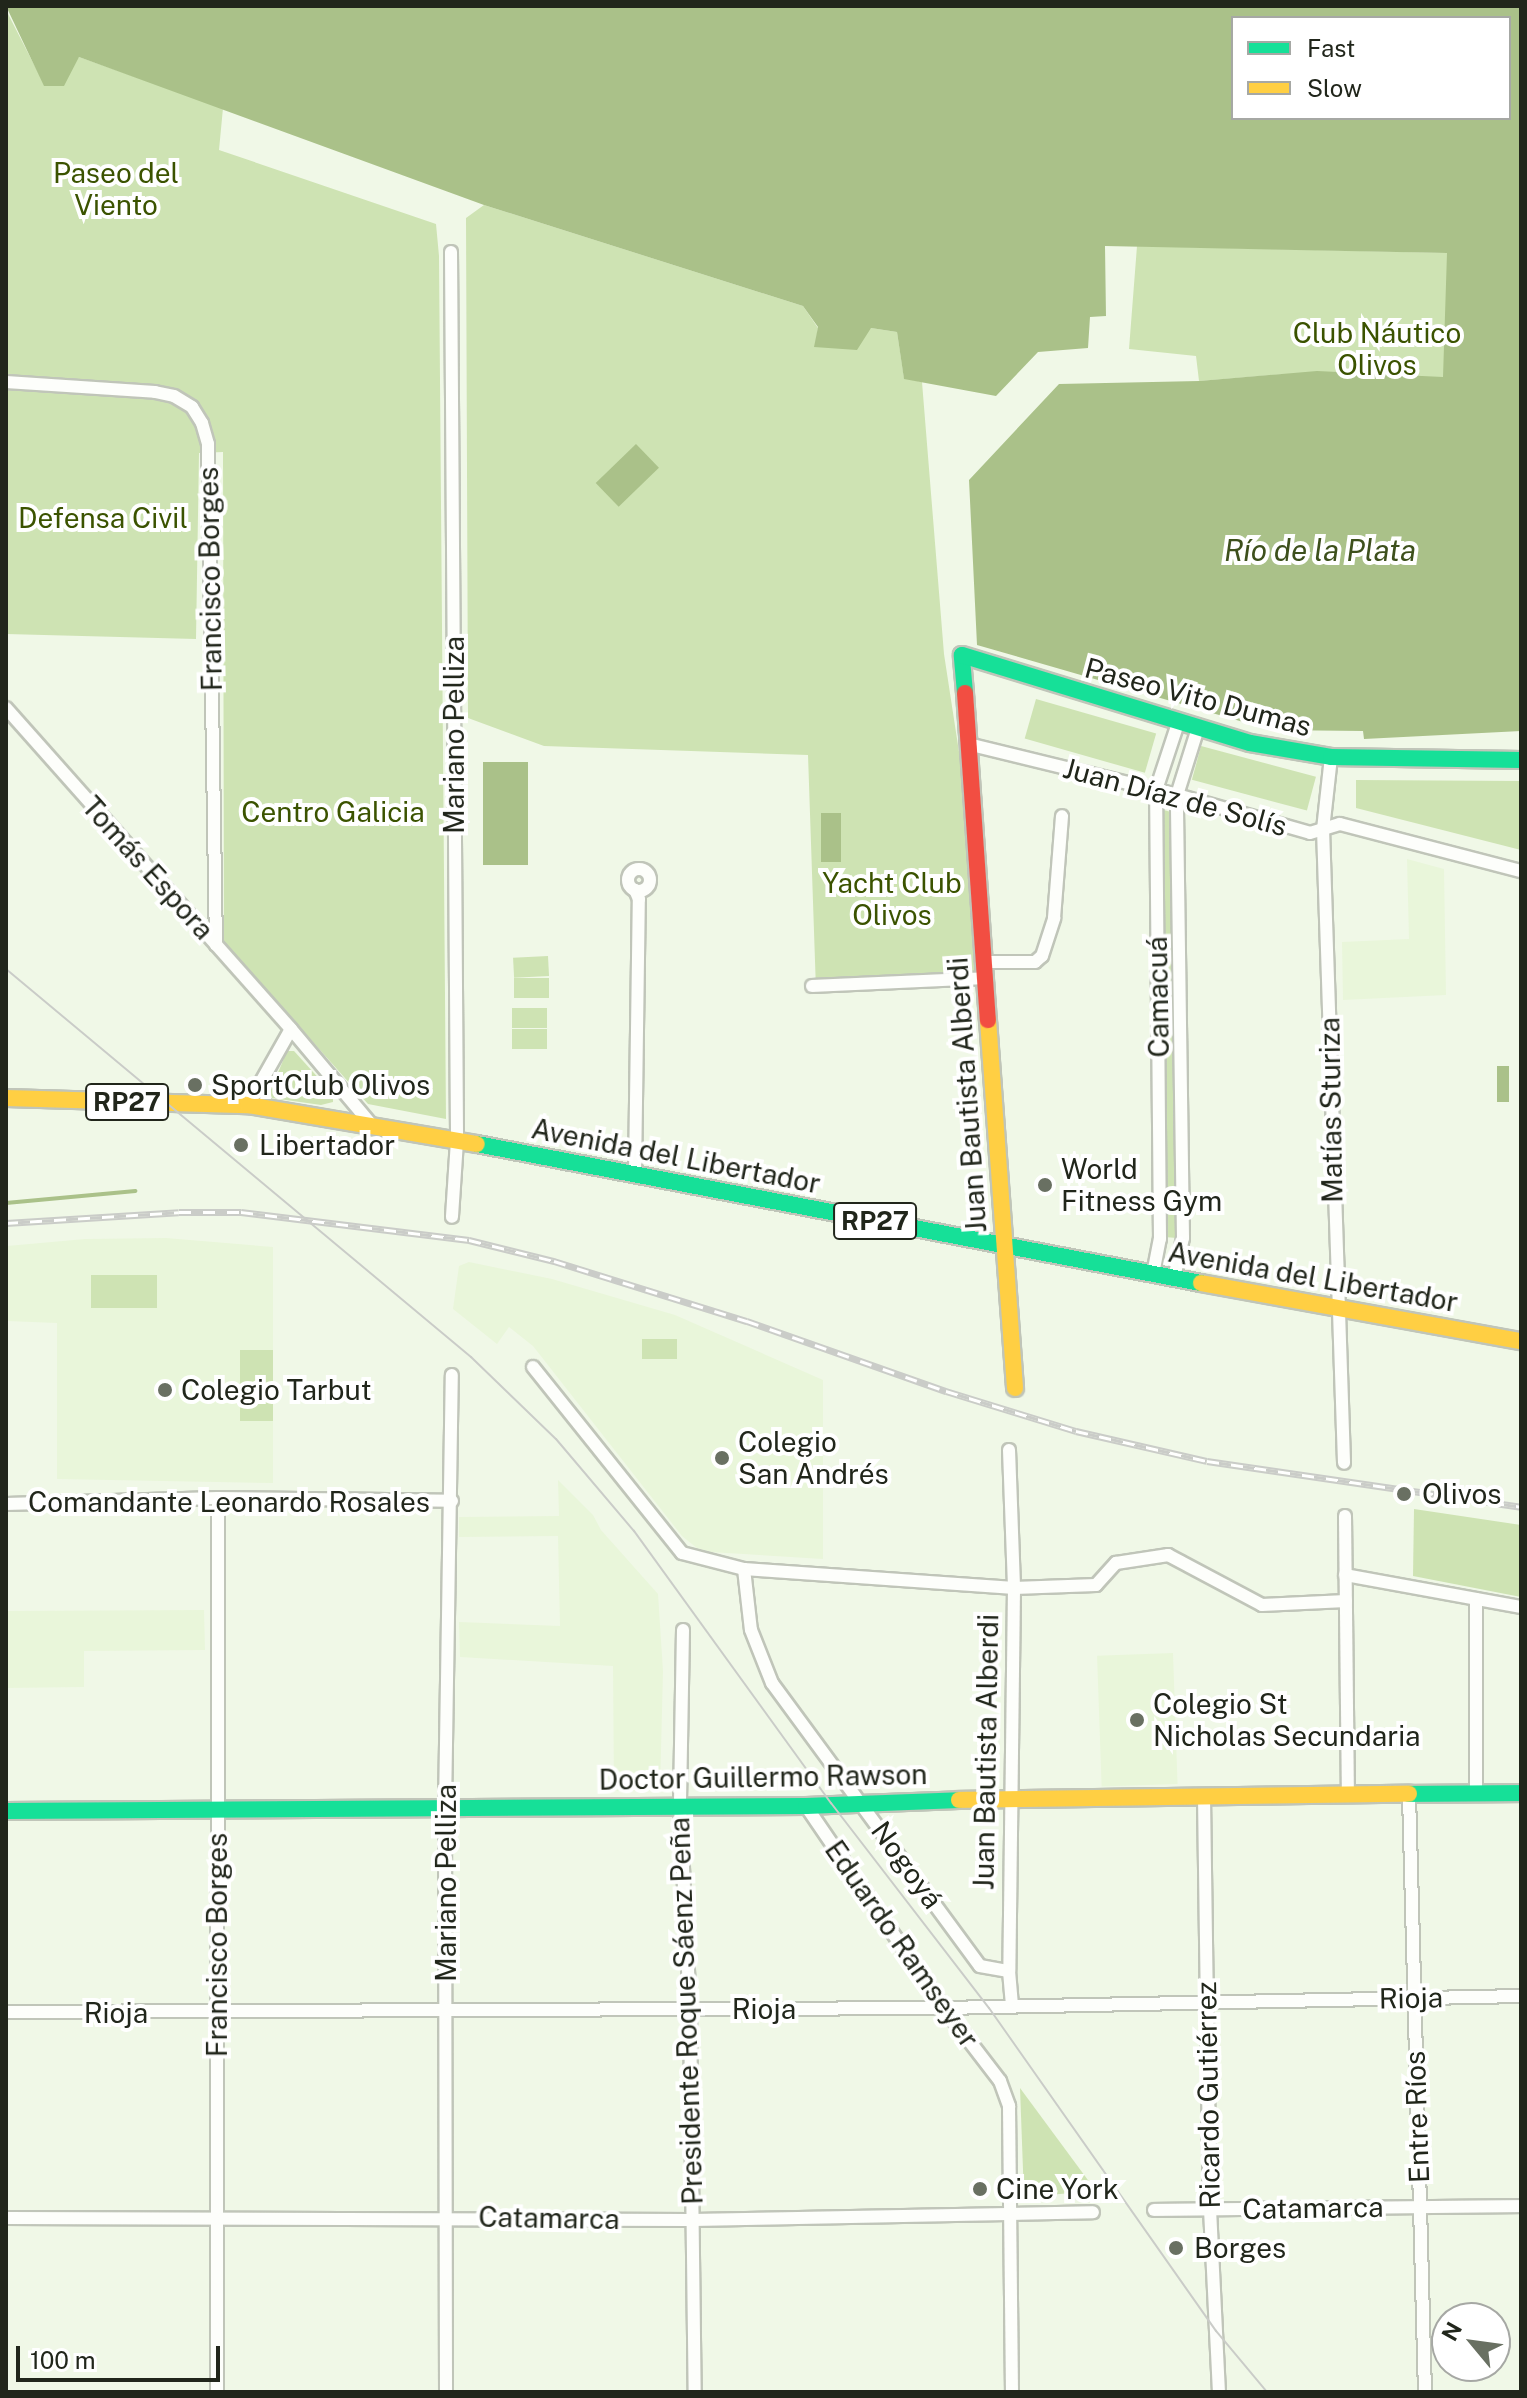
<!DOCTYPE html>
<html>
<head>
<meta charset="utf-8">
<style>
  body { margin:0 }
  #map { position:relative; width:1527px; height:2398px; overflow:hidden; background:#f0f8e7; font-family:"Public Sans",sans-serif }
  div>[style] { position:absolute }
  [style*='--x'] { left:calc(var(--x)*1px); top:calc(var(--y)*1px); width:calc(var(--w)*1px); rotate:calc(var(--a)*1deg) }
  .built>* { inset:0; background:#e9f6da; transform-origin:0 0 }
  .green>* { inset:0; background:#cee3b3; transform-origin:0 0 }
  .water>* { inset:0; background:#aac189; transform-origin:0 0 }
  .stream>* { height:4px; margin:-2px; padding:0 2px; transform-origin:2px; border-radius:2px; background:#aac189 }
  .roads { filter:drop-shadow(2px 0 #c0c5b9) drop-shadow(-2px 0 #c0c5b9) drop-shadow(0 2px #c0c5b9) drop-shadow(0 -2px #c0c5b9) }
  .street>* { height:12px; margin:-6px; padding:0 6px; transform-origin:6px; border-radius:6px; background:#fdfefb }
  .street>.ring { margin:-6px; padding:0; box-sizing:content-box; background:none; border:12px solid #fdfefb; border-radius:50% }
  .fast>* { height:16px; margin:-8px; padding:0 8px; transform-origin:8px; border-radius:8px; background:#16e098 }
  .slow>* { height:16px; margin:-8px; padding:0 8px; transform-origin:8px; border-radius:8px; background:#ffcf43 }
  .jam>* { height:16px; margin:-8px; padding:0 8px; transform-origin:8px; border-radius:8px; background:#f24e42 }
  .tram>* { height:2px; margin:-1px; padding:0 1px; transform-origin:1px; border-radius:1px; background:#caccc8 }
  .rail>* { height:7px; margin-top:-3.5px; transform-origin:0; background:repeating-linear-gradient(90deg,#fff 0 12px,#caccc8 0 24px); box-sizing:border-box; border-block:2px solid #caccc8 }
  .dots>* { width:22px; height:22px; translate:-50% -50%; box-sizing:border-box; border:4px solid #fff; border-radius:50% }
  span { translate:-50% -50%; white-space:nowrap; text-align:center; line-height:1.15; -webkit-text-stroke:8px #fff; paint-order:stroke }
  .shield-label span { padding:2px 6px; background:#fff; border:2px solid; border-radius:6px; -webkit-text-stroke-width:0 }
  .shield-label { font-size:26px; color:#21261b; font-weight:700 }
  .park-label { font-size:28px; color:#3b5300 }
  .street-label { font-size:28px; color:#21261b }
  .poi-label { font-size:28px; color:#21261b }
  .left { translate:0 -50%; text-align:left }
  .water-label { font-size:30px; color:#3d501c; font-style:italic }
  .frame { position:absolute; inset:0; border:8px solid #21261b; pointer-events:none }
  .legend { position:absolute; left:1231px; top:16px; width:280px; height:104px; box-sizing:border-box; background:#fff; border:2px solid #a6a8a4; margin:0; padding:10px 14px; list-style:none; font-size:24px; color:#21261b }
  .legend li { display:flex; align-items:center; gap:16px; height:40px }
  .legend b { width:40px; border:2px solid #a6a8a4 }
  .north { position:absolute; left:1431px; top:2302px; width:80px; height:80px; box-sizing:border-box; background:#fff; border:2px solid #a6a8a4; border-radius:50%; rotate:299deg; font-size:22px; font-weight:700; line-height:32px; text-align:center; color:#21261b }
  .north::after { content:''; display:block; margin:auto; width:28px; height:36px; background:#697062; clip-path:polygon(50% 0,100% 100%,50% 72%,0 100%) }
  .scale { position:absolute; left:16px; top:2346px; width:204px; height:36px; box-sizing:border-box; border:4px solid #21261b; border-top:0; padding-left:10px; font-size:24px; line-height:28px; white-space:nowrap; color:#21261b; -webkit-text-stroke:6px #fff; paint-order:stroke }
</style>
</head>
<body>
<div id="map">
  <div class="built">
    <div style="clip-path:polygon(1407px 859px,1444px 869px,1446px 995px,1343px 1000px,1342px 942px,1409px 939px)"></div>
    <div style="clip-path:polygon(166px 1238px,273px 1247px,273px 1483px,57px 1479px,57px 1323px,7px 1321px,7px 1246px,85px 1239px)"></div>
    <div style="clip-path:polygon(469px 1262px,552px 1279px,675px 1315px,823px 1380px,823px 1559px,710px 1552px,697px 1548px,682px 1536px,533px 1346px,509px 1327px,497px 1344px,453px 1309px,459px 1266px)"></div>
    <div style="clip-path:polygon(558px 1480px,593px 1515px,601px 1530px,658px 1594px,663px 1671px,660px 1791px,614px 1791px,613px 1666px,460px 1657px,459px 1622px,560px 1626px,558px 1536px,459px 1537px,459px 1517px,559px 1516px)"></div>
    <div style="clip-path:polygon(204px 1610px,205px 1650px,84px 1651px,84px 1687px,6px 1688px,6px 1611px)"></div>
    <div style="left:1173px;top:1653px;width:131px;height:76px;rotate:88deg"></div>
  </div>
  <div class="green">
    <div style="clip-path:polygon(6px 10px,45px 86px,79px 57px,223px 108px,219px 150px,436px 224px,439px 256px,446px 1119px,368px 1104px,224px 942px,223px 452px,199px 453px,196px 639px,6px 634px)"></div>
    <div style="clip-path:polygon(484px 205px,803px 306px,818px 328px,815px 346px,871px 328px,897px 332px,904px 378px,922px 382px,944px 654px,961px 765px,976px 983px,816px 990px,808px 755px,544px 746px,468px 718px,466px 218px)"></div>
    <div style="clip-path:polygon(1137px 246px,1447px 253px,1466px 560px,1285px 374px,1199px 381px,1196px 356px,1129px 349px)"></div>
    <div style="left:1036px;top:699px;width:125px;height:41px;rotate:16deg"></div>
    <div style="left:1201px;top:746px;width:119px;height:35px;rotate:15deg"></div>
    <div style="clip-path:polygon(1356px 780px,1521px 781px,1521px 850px,1356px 808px)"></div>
    <div style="clip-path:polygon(1160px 809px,1171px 812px,1177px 1238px,1164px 1237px)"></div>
    <div style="left:548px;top:956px;width:20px;height:35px;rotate:87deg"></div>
    <div style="left:549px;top:978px;width:20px;height:35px;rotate:90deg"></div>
    <div style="left:547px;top:1008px;width:20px;height:35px;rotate:90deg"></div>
    <div style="left:547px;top:1029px;width:20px;height:35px;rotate:90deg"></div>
    <div style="clip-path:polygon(287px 1051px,294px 1051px,333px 1094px,333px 1102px,321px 1105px,272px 1098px,270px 1092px)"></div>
    <div style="left:91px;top:1275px;width:66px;height:33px"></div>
    <div style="left:642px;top:1339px;width:35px;height:20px"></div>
    <div style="left:240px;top:1350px;width:33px;height:71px"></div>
    <div style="clip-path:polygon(1414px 1509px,1521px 1525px,1521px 1597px,1413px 1576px)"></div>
    <div style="clip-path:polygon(1020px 2088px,1096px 2191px,1024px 2197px)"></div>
  </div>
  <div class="water">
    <div style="clip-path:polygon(evenodd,6px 6px,1521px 6px,1521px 731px,1364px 739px,1363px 731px,1271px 730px,977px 645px,969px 480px,1059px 384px,1199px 381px,1317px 371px,1443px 377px,1447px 253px,1105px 246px,1106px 316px,1090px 317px,1088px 348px,1038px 352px,996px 396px,904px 379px,897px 332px,871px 328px,857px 350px,814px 347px,818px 327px,803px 306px,484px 205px,79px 57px,64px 86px,44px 86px,6px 6px,1233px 18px,1509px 18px,1509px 118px,1233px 118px,1233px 18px)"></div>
    <div style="left:636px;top:444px;width:33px;height:56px;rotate:46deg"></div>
    <div style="left:483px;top:762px;width:45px;height:103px"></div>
    <div style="left:821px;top:813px;width:20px;height:49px"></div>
    <div style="left:1497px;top:1066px;width:12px;height:36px"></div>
  </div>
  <div class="stream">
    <div style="--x:6;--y:1203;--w:130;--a:-5.3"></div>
  </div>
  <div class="roads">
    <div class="street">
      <div style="--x:451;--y:252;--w:889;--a:89.61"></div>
      <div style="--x:457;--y:1141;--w:76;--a:93.8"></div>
      <div style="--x:6;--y:382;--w:149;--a:3.8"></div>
      <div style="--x:155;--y:392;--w:19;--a:12"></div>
      <div style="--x:174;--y:396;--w:21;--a:31"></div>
      <div style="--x:192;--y:407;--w:19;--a:58"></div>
      <div style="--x:202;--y:423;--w:22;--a:74"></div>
      <div style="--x:208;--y:444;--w:501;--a:89.09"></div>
      <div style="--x:6;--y:708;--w:429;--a:48.4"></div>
      <div style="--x:291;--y:1029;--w:123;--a:50"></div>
      <div style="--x:968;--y:744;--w:215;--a:13.7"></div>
      <div style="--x:1177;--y:795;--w:138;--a:15.9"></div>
      <div style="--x:1310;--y:833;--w:31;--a:-17"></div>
      <div style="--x:1340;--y:824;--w:187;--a:14.6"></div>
      <div style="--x:1331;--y:757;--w:72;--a:96.3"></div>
      <div style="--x:1323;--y:829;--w:634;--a:88.1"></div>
      <div class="ring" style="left:628px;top:869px;width:10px;height:10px"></div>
      <div style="--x:984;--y:962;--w:51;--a:0"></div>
      <div style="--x:1035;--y:962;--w:9;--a:-41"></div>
      <div style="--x:1042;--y:956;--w:40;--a:-72"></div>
      <div style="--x:1054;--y:918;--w:102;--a:-85.5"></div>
      <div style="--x:812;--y:986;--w:173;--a:-2.6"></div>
      <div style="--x:248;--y:1105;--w:87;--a:-60.5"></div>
      <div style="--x:635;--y:1173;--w:274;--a:-89.2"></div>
      <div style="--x:639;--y:899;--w:10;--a:-114"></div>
      <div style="--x:1153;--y:1274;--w:36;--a:-79"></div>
      <div style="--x:1160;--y:1239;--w:449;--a:-90.5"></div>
      <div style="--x:1156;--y:790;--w:71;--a:-71.8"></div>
      <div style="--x:1174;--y:1278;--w:41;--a:-77.3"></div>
      <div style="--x:1183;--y:1238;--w:443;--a:-90.8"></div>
      <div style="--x:1177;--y:795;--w:70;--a:-72.6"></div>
      <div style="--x:533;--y:1367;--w:238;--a:51.3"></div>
      <div style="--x:682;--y:1553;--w:64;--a:14.5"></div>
      <div style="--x:744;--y:1569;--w:271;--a:4"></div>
      <div style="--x:1014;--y:1588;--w:82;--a:-2.1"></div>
      <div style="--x:1096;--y:1585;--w:30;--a:-48"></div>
      <div style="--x:1116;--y:1563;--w:53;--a:-8.7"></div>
      <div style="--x:1168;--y:1555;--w:106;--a:28"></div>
      <div style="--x:1262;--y:1605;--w:84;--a:-2.7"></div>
      <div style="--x:1009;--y:1450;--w:138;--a:87.9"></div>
      <div style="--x:1014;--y:1588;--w:383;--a:90.7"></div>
      <div style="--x:1009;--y:1971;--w:36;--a:85"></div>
      <div style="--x:6;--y:1504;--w:212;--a:-1.6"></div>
      <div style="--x:218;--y:1498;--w:234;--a:0.7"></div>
      <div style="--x:1345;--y:1516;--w:279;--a:89.4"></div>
      <div style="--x:744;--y:1569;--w:61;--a:83.5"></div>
      <div style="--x:751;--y:1630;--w:57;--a:68.4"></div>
      <div style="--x:772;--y:1683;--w:351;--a:53.7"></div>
      <div style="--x:980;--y:1966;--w:29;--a:10"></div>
      <div style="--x:1345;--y:1575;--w:179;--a:10.3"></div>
      <div style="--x:683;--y:1630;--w:176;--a:91"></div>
      <div style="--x:680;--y:1806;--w:203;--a:87.2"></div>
      <div style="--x:690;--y:2009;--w:383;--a:89.3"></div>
      <div style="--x:1476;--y:1793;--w:194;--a:-90"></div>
      <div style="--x:1409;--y:1794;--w:598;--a:88.47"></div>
      <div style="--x:1204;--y:1797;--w:412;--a:89.2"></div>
      <div style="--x:1210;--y:2209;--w:183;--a:87.2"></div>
      <div style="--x:806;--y:1806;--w:245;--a:55.7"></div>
      <div style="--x:944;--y:2008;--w:92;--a:52.5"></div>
      <div style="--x:1000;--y:2081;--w:27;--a:70"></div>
      <div style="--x:1009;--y:2106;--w:286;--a:89.4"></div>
      <div style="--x:6;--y:2012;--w:938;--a:-0.24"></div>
      <div style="--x:944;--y:2008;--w:577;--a:-1.19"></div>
      <div style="--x:1154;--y:2210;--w:367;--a:-0.6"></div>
      <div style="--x:6;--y:2218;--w:687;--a:0.17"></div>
      <div style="--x:693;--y:2220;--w:400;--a:-1.1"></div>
      <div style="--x:217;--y:2392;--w:894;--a:-89.94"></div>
      <div style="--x:446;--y:2392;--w:584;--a:-90.1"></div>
      <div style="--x:445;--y:1808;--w:433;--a:-89.1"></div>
    </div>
    <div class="fast">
      <div style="--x:965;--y:693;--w:38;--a:-95"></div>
      <div style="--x:962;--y:655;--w:301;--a:17"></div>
      <div style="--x:1250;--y:743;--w:82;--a:9.8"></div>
      <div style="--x:1331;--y:757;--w:190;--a:0.9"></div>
      <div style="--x:477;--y:1144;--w:737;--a:10.87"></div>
      <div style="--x:1409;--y:1794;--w:112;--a:-0.5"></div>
      <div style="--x:6;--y:1811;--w:800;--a:-0.36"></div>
      <div style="--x:806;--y:1806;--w:153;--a:-2.2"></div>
    </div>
    <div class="slow">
      <div style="--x:988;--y:1020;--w:369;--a:85.8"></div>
      <div style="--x:6;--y:1098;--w:242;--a:1.7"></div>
      <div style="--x:248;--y:1105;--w:232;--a:9.7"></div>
      <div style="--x:1201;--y:1283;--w:325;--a:10.3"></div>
      <div style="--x:959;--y:1800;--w:450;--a:-0.8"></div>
    </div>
    <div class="jam">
      <div style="--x:965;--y:693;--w:328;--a:86"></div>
    </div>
  </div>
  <div class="tram">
    <div style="--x:6;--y:969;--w:606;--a:39.84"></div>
    <div style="--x:471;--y:1357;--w:118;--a:44"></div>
    <div style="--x:556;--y:1439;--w:121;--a:49.7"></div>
    <div style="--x:634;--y:1531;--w:336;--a:54.1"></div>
    <div style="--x:831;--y:1803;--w:259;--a:52.4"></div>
    <div style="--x:989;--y:2008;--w:395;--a:54.9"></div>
    <div style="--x:1216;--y:2331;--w:80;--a:50.1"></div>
  </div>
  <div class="rail">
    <div style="--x:6;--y:1223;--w:173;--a:-3.6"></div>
    <div style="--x:179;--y:1212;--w:62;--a:0"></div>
    <div style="--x:241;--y:1212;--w:230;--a:7"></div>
    <div style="--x:469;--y:1240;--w:88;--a:13.9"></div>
    <div style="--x:554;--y:1261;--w:202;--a:17.3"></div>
    <div style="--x:747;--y:1321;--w:211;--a:19.4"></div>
    <div style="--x:946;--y:1391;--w:136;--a:17.1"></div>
    <div style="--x:1076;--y:1431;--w:134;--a:12.9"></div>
    <div style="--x:1207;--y:1461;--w:317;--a:8.3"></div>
  </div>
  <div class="dots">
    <div style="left:195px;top:1085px;background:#697062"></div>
    <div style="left:241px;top:1145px;background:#697062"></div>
    <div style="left:1045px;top:1185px;background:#697062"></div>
    <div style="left:165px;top:1390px;background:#697062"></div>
    <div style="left:722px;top:1458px;background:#697062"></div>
    <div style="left:1404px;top:1494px;background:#697062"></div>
    <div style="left:1137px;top:1720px;background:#697062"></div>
    <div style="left:980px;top:2189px;background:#697062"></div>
    <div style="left:1176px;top:2248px;background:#697062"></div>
  </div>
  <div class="shield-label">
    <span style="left:127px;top:1102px">RP27</span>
    <span style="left:875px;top:1221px">RP27</span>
  </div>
  <div class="park-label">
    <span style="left:116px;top:189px">Paseo del<br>Viento</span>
    <span style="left:1377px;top:349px">Club Náutico<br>Olivos</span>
    <span style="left:103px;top:518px">Defensa Civil</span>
    <span style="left:333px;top:812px">Centro Galicia</span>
    <span style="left:892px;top:899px">Yacht Club<br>Olivos</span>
  </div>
  <div class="street-label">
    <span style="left:210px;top:579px;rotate:-91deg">Francisco Borges</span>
    <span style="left:1198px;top:697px;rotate:15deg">Paseo Vito Dumas</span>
    <span style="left:454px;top:735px;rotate:-90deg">Mariano Pelliza</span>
    <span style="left:1175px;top:797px;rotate:15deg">Juan Díaz de Solís</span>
    <span style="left:148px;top:868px;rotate:48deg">Tomás Espora</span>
    <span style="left:1158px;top:997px;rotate:-91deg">Camacuá</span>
    <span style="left:967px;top:1095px;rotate:-94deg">Juan Bautista Alberdi</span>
    <span style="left:1331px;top:1110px;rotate:-91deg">Matías Sturiza</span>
    <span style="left:676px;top:1156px;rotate:11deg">Avenida del Libertador</span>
    <span style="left:1313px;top:1277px;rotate:10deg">Avenida del Libertador</span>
    <span style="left:229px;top:1502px">Comandante Leonardo Rosales</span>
    <span style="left:986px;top:1752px;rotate:-89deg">Juan Bautista Alberdi</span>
    <span style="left:763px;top:1777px;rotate:-1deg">Doctor Guillermo Rawson</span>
    <span style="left:907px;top:1865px;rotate:54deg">Nogoyá</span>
    <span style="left:446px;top:1883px;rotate:-90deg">Mariano Pelliza</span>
    <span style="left:902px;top:1944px;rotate:55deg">Eduardo Ramseyer</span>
    <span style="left:217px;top:1945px;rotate:-90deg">Francisco Borges</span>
    <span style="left:1411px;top:1998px;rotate:-1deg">Rioja</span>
    <span style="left:764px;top:2009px">Rioja</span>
    <span style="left:686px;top:2011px;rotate:-92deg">Presidente Roque Sáenz Peña</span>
    <span style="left:116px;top:2013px">Rioja</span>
    <span style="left:1208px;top:2095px;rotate:-91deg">Ricardo Gutiérrez</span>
    <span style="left:1417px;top:2117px;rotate:-92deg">Entre Ríos</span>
    <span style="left:1313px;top:2208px;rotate:-1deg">Catamarca</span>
    <span style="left:549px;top:2218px;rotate:1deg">Catamarca</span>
  </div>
  <div class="poi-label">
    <span class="left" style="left:211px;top:1085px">SportClub Olivos</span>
    <span class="left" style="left:259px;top:1145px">Libertador</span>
    <span class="left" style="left:1061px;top:1185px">World<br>Fitness Gym</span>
    <span class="left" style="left:181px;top:1390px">Colegio Tarbut</span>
    <span class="left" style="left:738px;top:1458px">Colegio<br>San Andrés</span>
    <span class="left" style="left:1422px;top:1494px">Olivos</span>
    <span class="left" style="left:1153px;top:1720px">Colegio St<br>Nicholas Secundaria</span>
    <span class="left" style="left:996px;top:2189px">Cine York</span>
    <span class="left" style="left:1194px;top:2248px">Borges</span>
  </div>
  <div class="water-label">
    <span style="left:1320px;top:550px">Río de la Plata</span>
  </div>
  <div class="frame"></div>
  <ul class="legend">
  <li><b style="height:10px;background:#16e098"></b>Fast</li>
  <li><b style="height:10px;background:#ffcf43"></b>Slow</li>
  </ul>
  <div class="north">N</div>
  <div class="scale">100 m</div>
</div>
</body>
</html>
